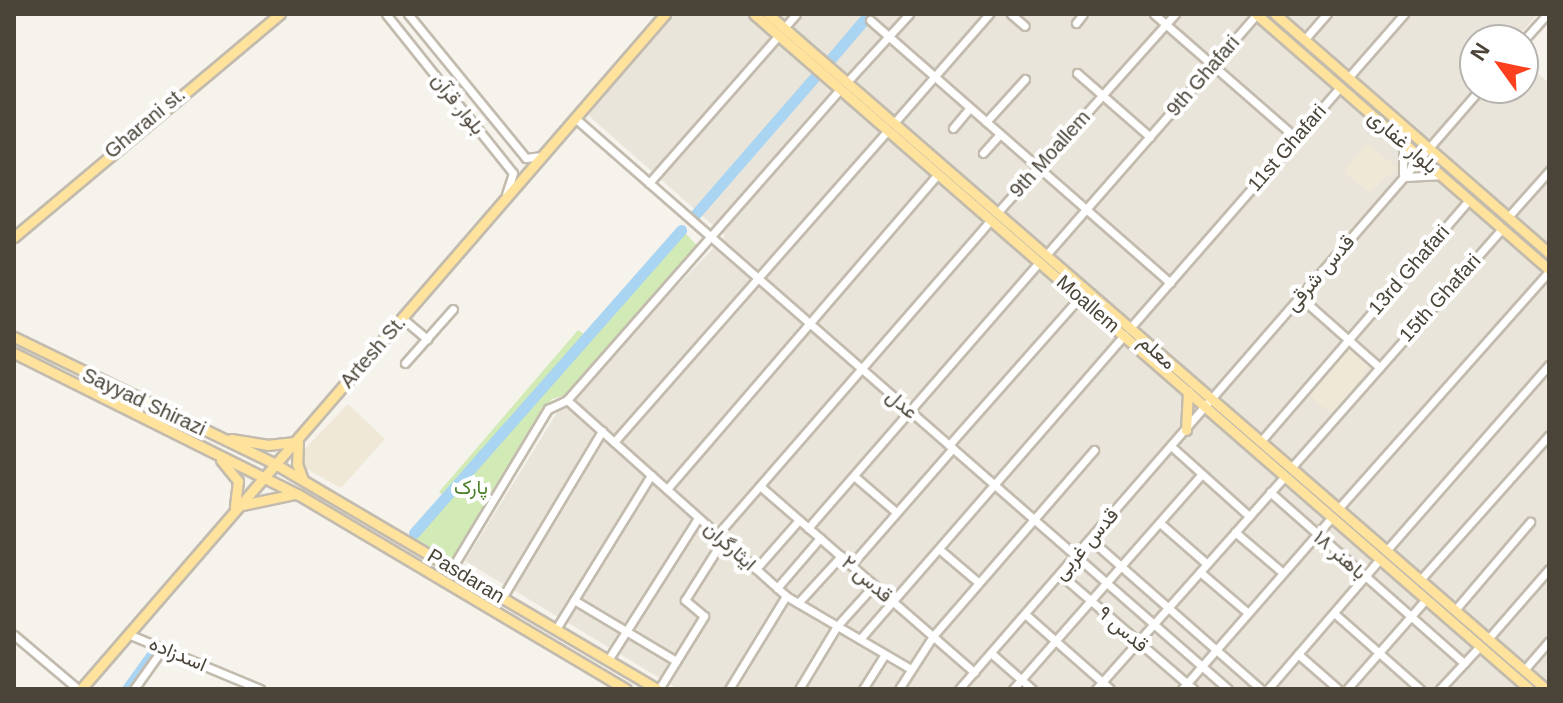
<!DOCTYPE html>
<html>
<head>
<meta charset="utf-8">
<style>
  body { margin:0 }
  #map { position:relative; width:1563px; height:703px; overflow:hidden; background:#f6f3ec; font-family:Helvetica,Vazirmatn,sans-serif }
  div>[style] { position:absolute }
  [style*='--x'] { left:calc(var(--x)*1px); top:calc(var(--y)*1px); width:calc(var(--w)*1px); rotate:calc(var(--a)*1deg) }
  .residential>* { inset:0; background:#eae5da }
  .education>* { inset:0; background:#efe8d6; transform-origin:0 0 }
  .green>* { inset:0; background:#d2eab5 }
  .river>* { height:11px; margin:-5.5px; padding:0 5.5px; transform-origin:5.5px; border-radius:5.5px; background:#a9d4f2 }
  .roads { filter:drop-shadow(2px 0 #c2bbae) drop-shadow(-2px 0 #c2bbae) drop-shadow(0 2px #c2bbae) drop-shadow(0 -2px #c2bbae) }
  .minor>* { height:7px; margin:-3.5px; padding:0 3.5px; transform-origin:3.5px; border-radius:3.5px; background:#fff }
  .major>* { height:9px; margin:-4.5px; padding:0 4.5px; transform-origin:4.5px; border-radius:4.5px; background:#ffe39c }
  span { translate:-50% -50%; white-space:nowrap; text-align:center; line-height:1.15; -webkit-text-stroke:8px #fff; paint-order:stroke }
  .street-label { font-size:20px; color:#4b4439 }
  .park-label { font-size:20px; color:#4a7f2a }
  .frame { position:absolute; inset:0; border:16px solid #4b4439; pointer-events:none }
  .north { position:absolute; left:1459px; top:24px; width:80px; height:80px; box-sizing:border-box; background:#fff; border:2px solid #b7b4b0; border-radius:50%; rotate:303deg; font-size:22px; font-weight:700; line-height:32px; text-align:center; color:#4b4439 }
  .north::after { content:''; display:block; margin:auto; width:28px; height:36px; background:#fc3f1d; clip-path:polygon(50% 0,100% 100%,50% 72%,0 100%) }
</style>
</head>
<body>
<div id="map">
  <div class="residential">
    <div style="clip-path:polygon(675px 14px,1538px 14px,1515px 40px,1475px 40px,1475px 88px,1523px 88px,1523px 61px,1549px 83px,1549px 689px,678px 689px,465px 561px,558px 411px,725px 236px,588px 115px)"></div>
  </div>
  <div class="education">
    <div style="clip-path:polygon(1367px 143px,1398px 168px,1369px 192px,1344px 172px)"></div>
    <div style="left:1349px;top:348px;width:28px;height:62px;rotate:39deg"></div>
    <div style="clip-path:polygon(348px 404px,385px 439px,341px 488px,305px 468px,300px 454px)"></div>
  </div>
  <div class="green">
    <div style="clip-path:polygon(681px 228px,698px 247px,570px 394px,552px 399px,451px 562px,413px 540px,449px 500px,439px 492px,578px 330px,584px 334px)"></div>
  </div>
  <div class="river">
    <div style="--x:829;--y:61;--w:54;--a:-49.5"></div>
    <div style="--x:693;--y:217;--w:184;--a:-49"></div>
    <div style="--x:414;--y:533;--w:404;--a:-48.6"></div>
    <div style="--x:127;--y:689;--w:44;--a:-54.2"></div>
  </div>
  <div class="roads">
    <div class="minor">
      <div style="--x:386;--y:14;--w:203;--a:51.4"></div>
      <div style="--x:513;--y:173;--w:22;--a:108"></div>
      <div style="--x:408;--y:14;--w:186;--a:50.7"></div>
      <div style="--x:526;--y:158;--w:16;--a:-7"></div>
      <div style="--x:1011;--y:14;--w:18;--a:41"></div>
      <div style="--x:1154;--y:14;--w:189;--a:41.1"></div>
      <div style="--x:870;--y:20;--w:399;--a:41.2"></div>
      <div style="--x:1076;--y:23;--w:11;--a:-52"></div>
      <div style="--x:784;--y:28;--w:18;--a:-49"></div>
      <div style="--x:1304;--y:40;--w:35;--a:-49"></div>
      <div style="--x:1523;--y:41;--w:36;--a:-48"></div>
      <div style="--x:1077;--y:73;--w:97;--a:41.2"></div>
      <div style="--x:1348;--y:78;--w:85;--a:-48.8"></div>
      <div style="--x:847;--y:82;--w:92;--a:-47.6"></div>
      <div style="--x:575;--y:118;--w:867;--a:41.17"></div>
      <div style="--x:986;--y:122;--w:58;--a:-47.8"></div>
      <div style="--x:894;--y:123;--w:145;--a:-48.9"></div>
      <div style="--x:953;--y:128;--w:26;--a:-50"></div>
      <div style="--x:983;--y:153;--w:25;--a:-48"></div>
      <div style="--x:1403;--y:174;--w:30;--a:-90"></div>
      <div style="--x:1405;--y:177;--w:34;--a:-3"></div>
      <div style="--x:649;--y:183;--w:197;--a:-48.7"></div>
      <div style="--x:997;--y:213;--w:267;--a:-48.2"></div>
      <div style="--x:1508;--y:217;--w:62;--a:-48.3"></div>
      <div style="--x:1046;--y:255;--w:320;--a:-48.8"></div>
      <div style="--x:1300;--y:297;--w:106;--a:41.5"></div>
      <div style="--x:402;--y:318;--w:33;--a:40"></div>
      <div style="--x:1130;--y:328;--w:320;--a:-48.9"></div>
      <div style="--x:405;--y:363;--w:72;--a:-48.4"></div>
      <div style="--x:567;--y:400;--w:294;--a:41.8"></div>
      <div style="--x:786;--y:596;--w:145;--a:30.3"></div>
      <div style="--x:1261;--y:441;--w:318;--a:-49.2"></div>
      <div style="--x:614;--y:442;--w:415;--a:-48.7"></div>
      <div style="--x:949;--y:445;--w:198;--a:-48.5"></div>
      <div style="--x:1171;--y:446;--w:105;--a:41.9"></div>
      <div style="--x:1291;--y:468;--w:319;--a:-48.6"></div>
      <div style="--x:854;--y:476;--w:55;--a:40.6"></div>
      <div style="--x:760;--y:486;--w:284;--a:41"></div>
      <div style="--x:667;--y:489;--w:416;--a:-49.3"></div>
      <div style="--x:1270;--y:492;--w:259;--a:41.4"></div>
      <div style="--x:1338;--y:509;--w:318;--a:-48.4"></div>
      <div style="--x:1160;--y:523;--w:62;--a:41.1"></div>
      <div style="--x:808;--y:528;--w:352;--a:-49"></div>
      <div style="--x:1235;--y:532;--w:63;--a:40.5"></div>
      <div style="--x:717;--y:535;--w:417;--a:-49"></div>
      <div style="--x:1090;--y:539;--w:227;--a:41.3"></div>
      <div style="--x:939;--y:549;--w:52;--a:40.4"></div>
      <div style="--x:1386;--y:551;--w:247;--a:-48.8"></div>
      <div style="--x:851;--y:565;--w:155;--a:-48.9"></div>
      <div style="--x:452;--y:568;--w:186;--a:-58.9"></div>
      <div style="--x:548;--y:409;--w:21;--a:-25"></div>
      <div style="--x:567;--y:400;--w:414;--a:-48.7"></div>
      <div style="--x:756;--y:569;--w:65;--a:-48.7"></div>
      <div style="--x:1200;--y:572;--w:63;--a:40.5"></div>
      <div style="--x:1060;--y:574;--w:176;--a:40.8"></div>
      <div style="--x:1420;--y:580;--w:194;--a:-48.3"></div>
      <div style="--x:777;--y:588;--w:66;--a:-49.3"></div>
      <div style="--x:502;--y:598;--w:195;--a:-59.1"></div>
      <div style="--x:574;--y:600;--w:119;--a:30.9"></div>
      <div style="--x:798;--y:603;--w:64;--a:-47.5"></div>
      <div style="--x:1455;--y:610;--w:116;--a:-49.6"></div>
      <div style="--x:1334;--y:613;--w:115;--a:41.5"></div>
      <div style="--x:1025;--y:614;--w:113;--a:41.4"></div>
      <div style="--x:556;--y:629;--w:181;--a:-58.3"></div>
      <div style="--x:128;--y:634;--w:143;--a:22.6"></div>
      <div style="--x:14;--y:635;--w:84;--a:40.2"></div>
      <div style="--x:860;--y:639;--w:403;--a:-49"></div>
      <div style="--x:1488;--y:639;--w:93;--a:-48.9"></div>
      <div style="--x:991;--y:653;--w:55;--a:41.3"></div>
      <div style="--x:1298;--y:654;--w:53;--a:41.2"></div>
      <div style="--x:608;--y:660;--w:168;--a:-57.6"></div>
      <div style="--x:1524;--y:670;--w:38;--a:-49"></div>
      <div style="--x:134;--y:689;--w:50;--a:-54.7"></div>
      <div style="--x:659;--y:689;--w:86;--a:-58.3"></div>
      <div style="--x:704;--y:616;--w:25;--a:-140"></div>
      <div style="--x:685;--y:600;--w:71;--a:-57.7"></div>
      <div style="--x:729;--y:689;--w:109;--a:-58.5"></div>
      <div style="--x:799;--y:689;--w:74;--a:-58.9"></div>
      <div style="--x:837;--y:626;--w:55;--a:-47.9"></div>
      <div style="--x:863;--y:689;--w:41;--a:-57.8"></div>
      <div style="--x:899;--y:689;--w:63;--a:-57.3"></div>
      <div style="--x:933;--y:636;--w:246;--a:-49.1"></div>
      <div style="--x:959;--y:689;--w:796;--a:-49.02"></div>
      <div style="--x:1013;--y:689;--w:286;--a:-48.7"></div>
      <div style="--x:1096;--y:689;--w:285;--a:-48.4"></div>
      <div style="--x:1182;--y:689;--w:228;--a:-48.9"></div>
      <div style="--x:1268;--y:689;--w:172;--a:-49.3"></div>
      <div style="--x:1347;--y:689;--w:120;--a:-48.7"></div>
      <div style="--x:1440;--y:689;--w:59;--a:-47.1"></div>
    </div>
    <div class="major">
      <div style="--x:754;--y:14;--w:1028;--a:41.05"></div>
      <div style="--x:768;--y:14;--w:1030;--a:40.95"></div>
      <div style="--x:1256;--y:14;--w:389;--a:41.1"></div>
      <div style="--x:1275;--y:14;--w:364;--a:41.1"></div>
      <div style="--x:14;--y:237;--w:347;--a:-40"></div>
      <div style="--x:14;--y:337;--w:290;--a:25.9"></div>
      <div style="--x:275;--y:464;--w:443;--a:30.5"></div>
      <div style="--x:14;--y:353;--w:318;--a:26.5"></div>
      <div style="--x:299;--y:495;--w:380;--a:30.7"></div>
      <div style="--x:1186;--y:430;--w:39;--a:-87"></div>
      <div style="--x:231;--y:439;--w:36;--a:9"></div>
      <div style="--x:267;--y:445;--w:28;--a:-6"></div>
      <div style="--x:298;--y:441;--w:23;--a:92"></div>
      <div style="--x:297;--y:464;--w:17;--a:69"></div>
      <div style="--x:221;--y:460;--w:27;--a:51"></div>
      <div style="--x:238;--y:481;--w:26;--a:97"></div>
      <div style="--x:242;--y:505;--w:53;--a:-11.9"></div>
      <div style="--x:81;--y:689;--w:893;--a:-49.13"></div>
    </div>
  </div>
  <div class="street-label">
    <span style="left:1203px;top:76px;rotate:-49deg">9th Ghafari</span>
    <span style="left:458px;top:104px;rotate:51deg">بلوار قرآن</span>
    <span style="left:145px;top:123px;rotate:-40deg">Gharani st.</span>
    <span style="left:1403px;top:142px;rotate:41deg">بلوار غفاری</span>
    <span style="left:1287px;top:148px;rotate:-49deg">11st Ghafari</span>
    <span style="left:1050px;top:154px;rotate:-48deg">9th Moallem</span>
    <span style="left:1409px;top:270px;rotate:-49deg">13rd Ghafari</span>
    <span style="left:1320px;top:273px;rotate:-49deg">قدس شرقی</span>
    <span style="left:1440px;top:298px;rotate:-48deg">15th Ghafari</span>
    <span style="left:1088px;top:304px;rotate:41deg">Moallem</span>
    <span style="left:373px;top:352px;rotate:-49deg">Artesh St.</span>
    <span style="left:1157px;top:352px;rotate:41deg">معلم</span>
    <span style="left:144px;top:402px;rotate:25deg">Sayyad Shirazi</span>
    <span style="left:902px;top:404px;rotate:41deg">عدل</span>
    <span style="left:1086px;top:544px;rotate:-49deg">قدس غربی</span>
    <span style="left:730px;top:546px;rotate:42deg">ایثارگران</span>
    <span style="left:1340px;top:555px;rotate:41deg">باهنر ۱۸</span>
    <span style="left:466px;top:576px;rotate:31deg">Pasdaran</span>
    <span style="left:867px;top:579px;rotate:41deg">قدس ۲</span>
    <span style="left:1123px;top:629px;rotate:41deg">قدس ۹</span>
    <span style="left:178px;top:654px;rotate:23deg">اسدزاده</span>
  </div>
  <div class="park-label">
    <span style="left:471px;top:487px">پارک</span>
  </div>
  <div class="frame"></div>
  <div class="north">N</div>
</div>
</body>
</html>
